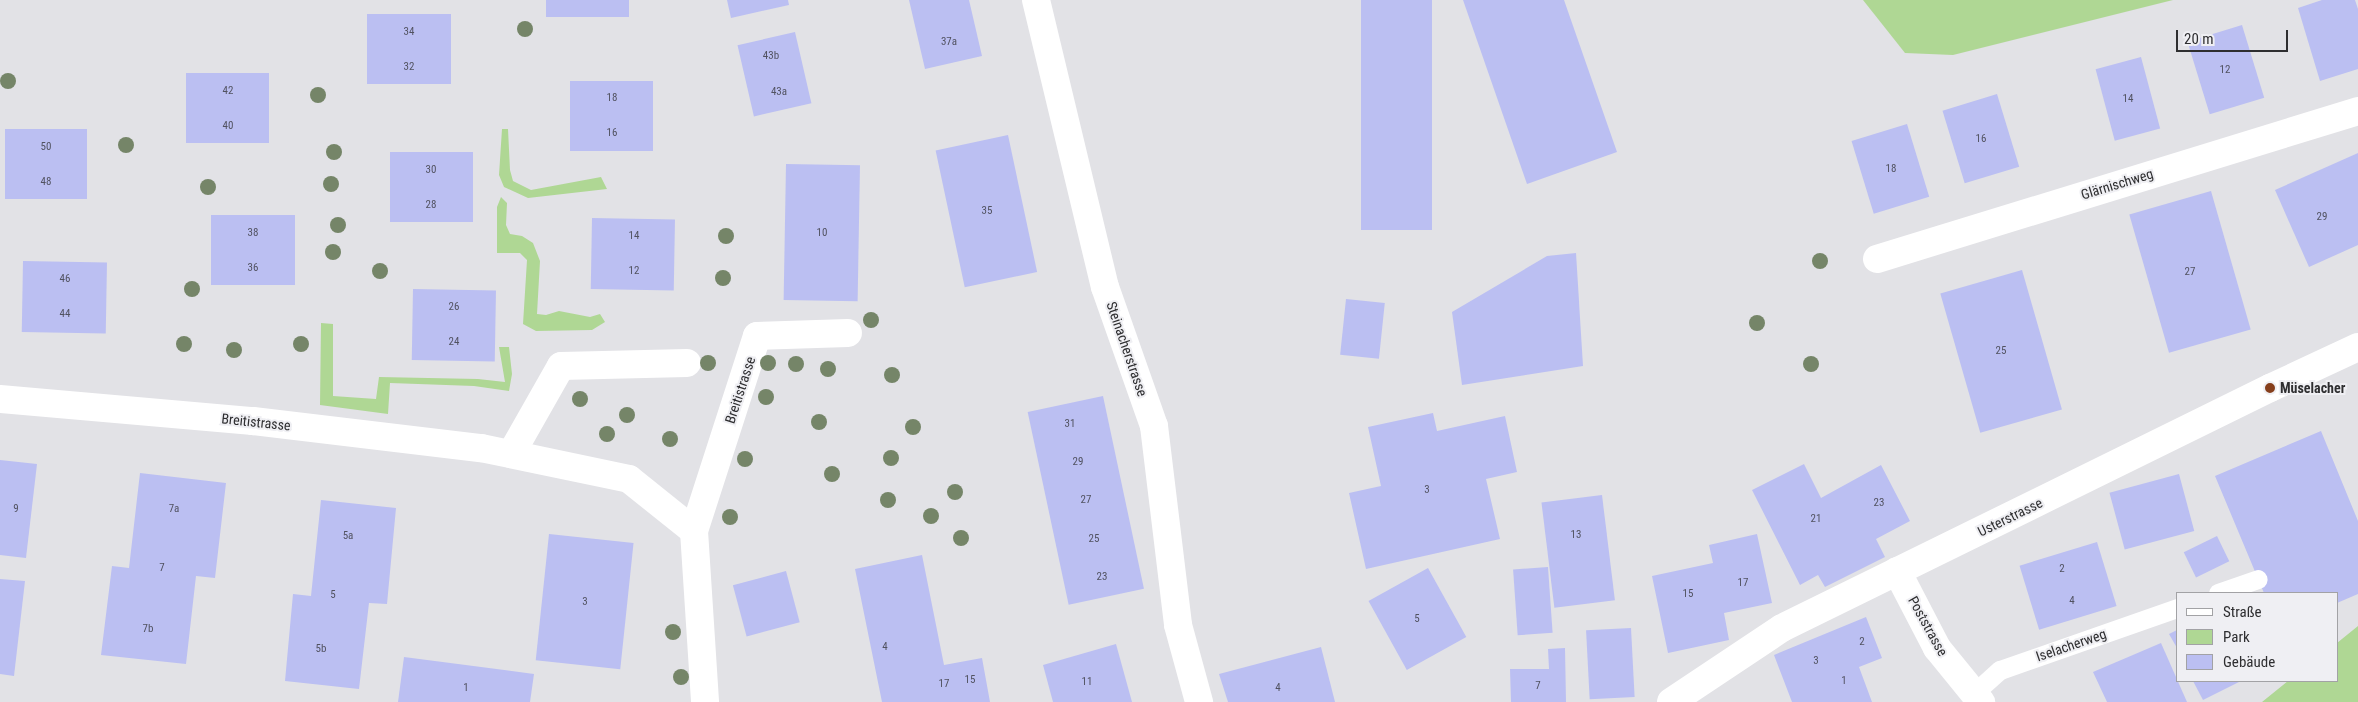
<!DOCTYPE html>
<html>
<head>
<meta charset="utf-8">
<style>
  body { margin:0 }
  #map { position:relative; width:2358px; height:702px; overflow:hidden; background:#e2e2e6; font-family:"Roboto Condensed",sans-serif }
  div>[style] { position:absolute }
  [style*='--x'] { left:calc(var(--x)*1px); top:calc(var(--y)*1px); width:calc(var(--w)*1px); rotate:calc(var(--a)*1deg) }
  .green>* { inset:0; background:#afd794 }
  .building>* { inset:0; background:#bbbff2; transform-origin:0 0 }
  .service>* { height:19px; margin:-9.5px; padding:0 9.5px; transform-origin:9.5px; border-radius:9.5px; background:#fff }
  .minor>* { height:28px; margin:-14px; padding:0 14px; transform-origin:14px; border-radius:14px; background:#fff }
  .tertiary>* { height:28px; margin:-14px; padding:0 14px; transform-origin:14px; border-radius:14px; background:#fff }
  .trees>* { width:16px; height:16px; margin:-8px; border-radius:50%; background:#758568 }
  .dots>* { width:14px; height:14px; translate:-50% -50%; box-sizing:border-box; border:2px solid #efeff3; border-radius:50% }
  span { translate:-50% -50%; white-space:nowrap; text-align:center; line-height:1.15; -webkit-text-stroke:4px #efeff3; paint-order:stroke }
  .number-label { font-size:11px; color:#515260 }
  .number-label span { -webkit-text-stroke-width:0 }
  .street-label { font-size:14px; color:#2e2e30 }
  .poi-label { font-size:14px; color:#2e2e30; font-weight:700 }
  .left { translate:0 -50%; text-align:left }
  .legend { position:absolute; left:2176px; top:592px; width:162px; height:90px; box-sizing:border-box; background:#efeff3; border:1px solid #a2a2a5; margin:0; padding:6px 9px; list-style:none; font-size:15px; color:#2e2e30 }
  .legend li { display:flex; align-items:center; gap:10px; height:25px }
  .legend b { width:25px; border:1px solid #a2a2a5 }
  .scale { position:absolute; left:2176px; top:30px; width:112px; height:22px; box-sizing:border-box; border:2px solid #2e2e30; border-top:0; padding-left:6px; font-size:15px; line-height:18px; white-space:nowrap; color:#2e2e30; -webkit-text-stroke:4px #efeff3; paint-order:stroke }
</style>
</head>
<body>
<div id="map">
  <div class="green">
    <div style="clip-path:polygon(1863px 0,2173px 0,1953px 55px,1905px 53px)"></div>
    <div style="clip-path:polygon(502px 129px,508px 129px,510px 170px,513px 181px,531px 190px,601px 177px,607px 189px,528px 198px,504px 187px,499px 175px)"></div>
    <div style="clip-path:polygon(501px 197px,507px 203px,506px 225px,510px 234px,522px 236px,533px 243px,540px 261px,537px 314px,546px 315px,559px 311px,590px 317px,600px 314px,605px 322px,592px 330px,536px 331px,523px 324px,527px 260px,520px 253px,497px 253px,497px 207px)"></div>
    <div style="clip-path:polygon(321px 323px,333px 324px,333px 396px,376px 399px,379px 377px,478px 379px,505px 382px,499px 347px,509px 347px,512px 374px,509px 391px,474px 386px,390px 383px,388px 414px,320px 405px)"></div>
    <div style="clip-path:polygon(2358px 626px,2358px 702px,2262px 702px,2288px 681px,2337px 681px,2337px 643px)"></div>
  </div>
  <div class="building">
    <div style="left:546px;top:0;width:83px;height:17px"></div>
    <div style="clip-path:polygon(727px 0,788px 0,789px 5px,731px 18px)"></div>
    <div style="clip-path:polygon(909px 0,969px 0,982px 56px,925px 69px)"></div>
    <div style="left:1361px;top:0;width:71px;height:230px"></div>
    <div style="clip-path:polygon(1463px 0,1564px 0,1617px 152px,1527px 184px)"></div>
    <div style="clip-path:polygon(2322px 0,2355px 0,2358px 9px,2358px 69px,2320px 81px,2298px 8px)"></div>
    <div style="left:367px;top:14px;width:84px;height:70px"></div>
    <div style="left:2242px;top:25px;width:76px;height:57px;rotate:73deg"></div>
    <div style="left:795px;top:32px;width:73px;height:59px;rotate:77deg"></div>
    <div style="left:2141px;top:57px;width:74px;height:47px;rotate:75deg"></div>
    <div style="left:186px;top:73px;width:83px;height:70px"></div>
    <div style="left:570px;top:81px;width:83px;height:70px"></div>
    <div style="left:1997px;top:94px;width:76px;height:57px;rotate:73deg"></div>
    <div style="left:1907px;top:124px;width:76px;height:58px;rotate:73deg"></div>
    <div style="left:5px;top:129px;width:82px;height:70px"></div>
    <div style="left:1008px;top:135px;width:140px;height:74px;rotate:78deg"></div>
    <div style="left:390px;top:152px;width:83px;height:70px"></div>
    <div style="clip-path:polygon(2358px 153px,2358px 245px,2309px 267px,2275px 190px)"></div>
    <div style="left:786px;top:164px;width:74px;height:136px;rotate:1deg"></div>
    <div style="left:2211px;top:191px;width:144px;height:85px;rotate:74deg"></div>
    <div style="left:211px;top:215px;width:84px;height:70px"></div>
    <div style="left:592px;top:218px;width:83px;height:71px;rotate:1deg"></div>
    <div style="clip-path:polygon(1576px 253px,1583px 366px,1462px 385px,1452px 312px,1547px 256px)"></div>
    <div style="left:23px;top:261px;width:84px;height:71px;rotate:1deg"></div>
    <div style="left:2022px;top:270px;width:145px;height:85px;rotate:74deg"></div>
    <div style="left:413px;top:289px;width:83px;height:71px;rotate:1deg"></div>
    <div style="left:1346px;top:299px;width:39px;height:56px;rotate:6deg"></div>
    <div style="left:1103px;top:396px;width:197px;height:77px;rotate:78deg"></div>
    <div style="clip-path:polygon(1433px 413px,1437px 431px,1505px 416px,1517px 472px,1486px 479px,1500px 539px,1366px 569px,1349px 493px,1381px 486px,1368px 427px)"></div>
    <div style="clip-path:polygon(2321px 431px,2358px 521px,2358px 594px,2337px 603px,2337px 593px,2264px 593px,2215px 476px)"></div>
    <div style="clip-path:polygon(0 460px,37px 464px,26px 558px,0 555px)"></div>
    <div style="clip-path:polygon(1804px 464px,1821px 498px,1881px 465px,1910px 521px,1876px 539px,1885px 557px,1825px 587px,1818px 575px,1800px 585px,1752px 490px)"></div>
    <div style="clip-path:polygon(140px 473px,226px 483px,215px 578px,196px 576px,186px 664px,101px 655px,112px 566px,129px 568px)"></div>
    <div style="left:2179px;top:474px;width:59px;height:72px;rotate:75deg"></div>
    <div style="left:1602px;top:495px;width:106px;height:61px;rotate:83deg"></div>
    <div style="clip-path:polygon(321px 500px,396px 508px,387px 604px,369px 603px,359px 689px,285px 681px,293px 594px,311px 596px)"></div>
    <div style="left:549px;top:534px;width:85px;height:127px;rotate:6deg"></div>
    <div style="clip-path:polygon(1757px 534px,1772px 603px,1724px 613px,1729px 640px,1668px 653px,1652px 576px,1713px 563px,1709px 545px)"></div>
    <div style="left:2217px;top:536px;width:28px;height:37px;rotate:64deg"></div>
    <div style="left:2097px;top:542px;width:67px;height:81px;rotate:73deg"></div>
    <div style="clip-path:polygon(922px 555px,944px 665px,982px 658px,990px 702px,882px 702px,855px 569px)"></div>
    <div style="left:1548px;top:567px;width:66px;height:35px;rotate:86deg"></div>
    <div style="left:1428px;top:568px;width:79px;height:68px;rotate:61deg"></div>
    <div style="left:786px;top:571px;width:53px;height:55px;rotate:75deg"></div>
    <div style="clip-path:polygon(0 579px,25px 581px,14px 676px,0 674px)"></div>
    <div style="clip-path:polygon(1866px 617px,1882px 658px,1859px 667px,1872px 702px,1792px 702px,1774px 655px)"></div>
    <div style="left:1631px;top:628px;width:69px;height:45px;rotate:87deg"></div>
    <div style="clip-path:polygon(2177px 630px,2177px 648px,2169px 634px)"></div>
    <div style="clip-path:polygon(2161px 643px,2187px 702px,2107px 702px,2093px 672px)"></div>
    <div style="clip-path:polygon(1116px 644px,1132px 702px,1053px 702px,1043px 665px)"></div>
    <div style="clip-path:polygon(1321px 647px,1335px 702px,1228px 702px,1219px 674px)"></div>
    <div style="clip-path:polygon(1565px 648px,1566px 702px,1511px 702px,1510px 669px,1549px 669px,1548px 649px)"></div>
    <div style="clip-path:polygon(404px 657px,534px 674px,530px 702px,398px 702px)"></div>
    <div style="clip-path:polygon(2193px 681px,2241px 681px,2203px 700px)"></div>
  </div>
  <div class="service">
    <div style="--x:2218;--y:593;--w:42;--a:-19.3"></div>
    <div style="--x:1973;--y:694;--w:36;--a:-42"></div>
    <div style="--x:2000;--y:670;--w:188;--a:-19.3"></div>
  </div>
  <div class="minor">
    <div style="--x:1036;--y:0;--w:295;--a:76.5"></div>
    <div style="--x:1105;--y:287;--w:147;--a:70.6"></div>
    <div style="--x:1154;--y:426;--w:200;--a:83.1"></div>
    <div style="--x:1178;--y:625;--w:80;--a:74.7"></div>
    <div style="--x:1877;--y:259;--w:503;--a:-17.1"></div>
    <div style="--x:0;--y:399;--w:254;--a:5"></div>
    <div style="--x:253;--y:421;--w:230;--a:6.8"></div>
    <div style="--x:481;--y:448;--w:151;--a:11.8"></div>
    <div style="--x:629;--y:479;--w:83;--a:38.7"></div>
    <div style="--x:694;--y:531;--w:171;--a:86.3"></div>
    <div style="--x:511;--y:454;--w:101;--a:-60.4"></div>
    <div style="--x:561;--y:366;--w:126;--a:-1.4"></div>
    <div style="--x:694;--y:531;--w:205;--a:-72.1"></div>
    <div style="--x:757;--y:336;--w:91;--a:-1.9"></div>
    <div style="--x:1897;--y:571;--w:87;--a:62.5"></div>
    <div style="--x:1937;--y:648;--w:70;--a:50.8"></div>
  </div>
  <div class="tertiary">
    <div style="--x:1671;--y:702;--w:133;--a:-33.7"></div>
    <div style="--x:1782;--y:628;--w:544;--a:-26.19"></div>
    <div style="--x:2270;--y:388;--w:97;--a:-25"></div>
  </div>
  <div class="trees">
    <div style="left:525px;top:29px"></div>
    <div style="left:8px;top:81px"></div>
    <div style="left:318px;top:95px"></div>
    <div style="left:126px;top:145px"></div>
    <div style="left:334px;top:152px"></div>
    <div style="left:331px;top:184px"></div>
    <div style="left:208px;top:187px"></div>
    <div style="left:338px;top:225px"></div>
    <div style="left:726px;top:236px"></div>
    <div style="left:333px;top:252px"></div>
    <div style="left:1820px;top:261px"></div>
    <div style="left:380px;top:271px"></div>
    <div style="left:723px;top:278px"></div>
    <div style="left:192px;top:289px"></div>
    <div style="left:871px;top:320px"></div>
    <div style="left:1757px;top:323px"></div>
    <div style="left:184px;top:344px"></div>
    <div style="left:301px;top:344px"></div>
    <div style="left:234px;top:350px"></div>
    <div style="left:708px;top:363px"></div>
    <div style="left:768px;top:363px"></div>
    <div style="left:796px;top:364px"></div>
    <div style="left:1811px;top:364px"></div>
    <div style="left:828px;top:369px"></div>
    <div style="left:892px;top:375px"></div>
    <div style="left:766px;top:397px"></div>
    <div style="left:580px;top:399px"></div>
    <div style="left:627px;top:415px"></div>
    <div style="left:819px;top:422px"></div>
    <div style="left:913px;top:427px"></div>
    <div style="left:607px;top:434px"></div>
    <div style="left:670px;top:439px"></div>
    <div style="left:891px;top:458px"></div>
    <div style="left:745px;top:459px"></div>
    <div style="left:832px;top:474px"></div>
    <div style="left:955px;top:492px"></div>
    <div style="left:888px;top:500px"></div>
    <div style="left:931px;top:516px"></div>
    <div style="left:730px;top:517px"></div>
    <div style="left:961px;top:538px"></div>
    <div style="left:673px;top:632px"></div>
    <div style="left:681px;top:677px"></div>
  </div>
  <div class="dots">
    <div style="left:2270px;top:388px;background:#863f1c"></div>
  </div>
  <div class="number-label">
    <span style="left:409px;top:32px">34</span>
    <span style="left:949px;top:42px">37a</span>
    <span style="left:771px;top:56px">43b</span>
    <span style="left:409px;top:67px">32</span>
    <span style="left:2225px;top:70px">12</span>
    <span style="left:228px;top:91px">42</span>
    <span style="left:779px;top:92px">43a</span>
    <span style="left:612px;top:98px">18</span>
    <span style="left:2128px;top:99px">14</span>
    <span style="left:228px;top:126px">40</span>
    <span style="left:612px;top:133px">16</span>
    <span style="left:1981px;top:139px">16</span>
    <span style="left:46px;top:147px">50</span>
    <span style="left:1891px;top:169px">18</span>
    <span style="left:431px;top:170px">30</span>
    <span style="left:46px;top:182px">48</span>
    <span style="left:431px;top:205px">28</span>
    <span style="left:987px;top:211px">35</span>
    <span style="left:2322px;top:217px">29</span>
    <span style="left:253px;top:233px">38</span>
    <span style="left:822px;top:233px">10</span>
    <span style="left:634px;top:236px">14</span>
    <span style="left:253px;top:268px">36</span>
    <span style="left:634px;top:271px">12</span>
    <span style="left:2190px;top:272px">27</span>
    <span style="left:65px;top:279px">46</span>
    <span style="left:454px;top:307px">26</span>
    <span style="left:65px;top:314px">44</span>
    <span style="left:454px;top:342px">24</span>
    <span style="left:2001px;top:351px">25</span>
    <span style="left:1070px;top:424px">31</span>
    <span style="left:1078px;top:462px">29</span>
    <span style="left:1427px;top:490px">3</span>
    <span style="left:1086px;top:500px">27</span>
    <span style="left:1879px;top:503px">23</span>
    <span style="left:16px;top:509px">9</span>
    <span style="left:174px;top:509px">7a</span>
    <span style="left:1816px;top:519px">21</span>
    <span style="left:1576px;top:535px">13</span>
    <span style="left:348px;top:536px">5a</span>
    <span style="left:1094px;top:539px">25</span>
    <span style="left:162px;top:568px">7</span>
    <span style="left:2062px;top:569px">2</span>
    <span style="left:1102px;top:577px">23</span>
    <span style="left:1743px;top:583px">17</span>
    <span style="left:1688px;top:594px">15</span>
    <span style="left:333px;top:595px">5</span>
    <span style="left:2072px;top:601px">4</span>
    <span style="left:585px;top:602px">3</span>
    <span style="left:1417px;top:619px">5</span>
    <span style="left:148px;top:629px">7b</span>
    <span style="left:1862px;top:642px">2</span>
    <span style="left:885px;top:647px">4</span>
    <span style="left:321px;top:649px">5b</span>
    <span style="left:1816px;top:661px">3</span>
    <span style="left:970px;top:680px">15</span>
    <span style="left:1844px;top:681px">1</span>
    <span style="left:1087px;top:682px">11</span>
    <span style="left:944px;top:684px">17</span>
    <span style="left:1538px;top:686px">7</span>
    <span style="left:466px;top:688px">1</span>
    <span style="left:1278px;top:688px">4</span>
  </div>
  <div class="street-label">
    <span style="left:2117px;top:184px;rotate:-17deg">Glärnischweg</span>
    <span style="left:1127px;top:349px;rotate:71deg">Steinacherstrasse</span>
    <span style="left:740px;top:390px;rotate:-72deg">Breitistrasse</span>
    <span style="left:256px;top:422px;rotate:6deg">Breitistrasse</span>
    <span style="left:2010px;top:517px;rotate:-26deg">Usterstrasse</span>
    <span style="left:1928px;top:626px;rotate:61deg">Poststrasse</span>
    <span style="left:2071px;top:645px;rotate:-19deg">Iselacherweg</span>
  </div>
  <div class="poi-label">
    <span class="left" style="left:2280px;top:388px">Müselacher</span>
  </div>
  <ul class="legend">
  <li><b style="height:6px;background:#fff"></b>Straße</li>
  <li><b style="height:14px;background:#afd794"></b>Park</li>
  <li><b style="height:14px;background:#bbbff2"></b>Gebäude</li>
  </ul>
  <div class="scale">20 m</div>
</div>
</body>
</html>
